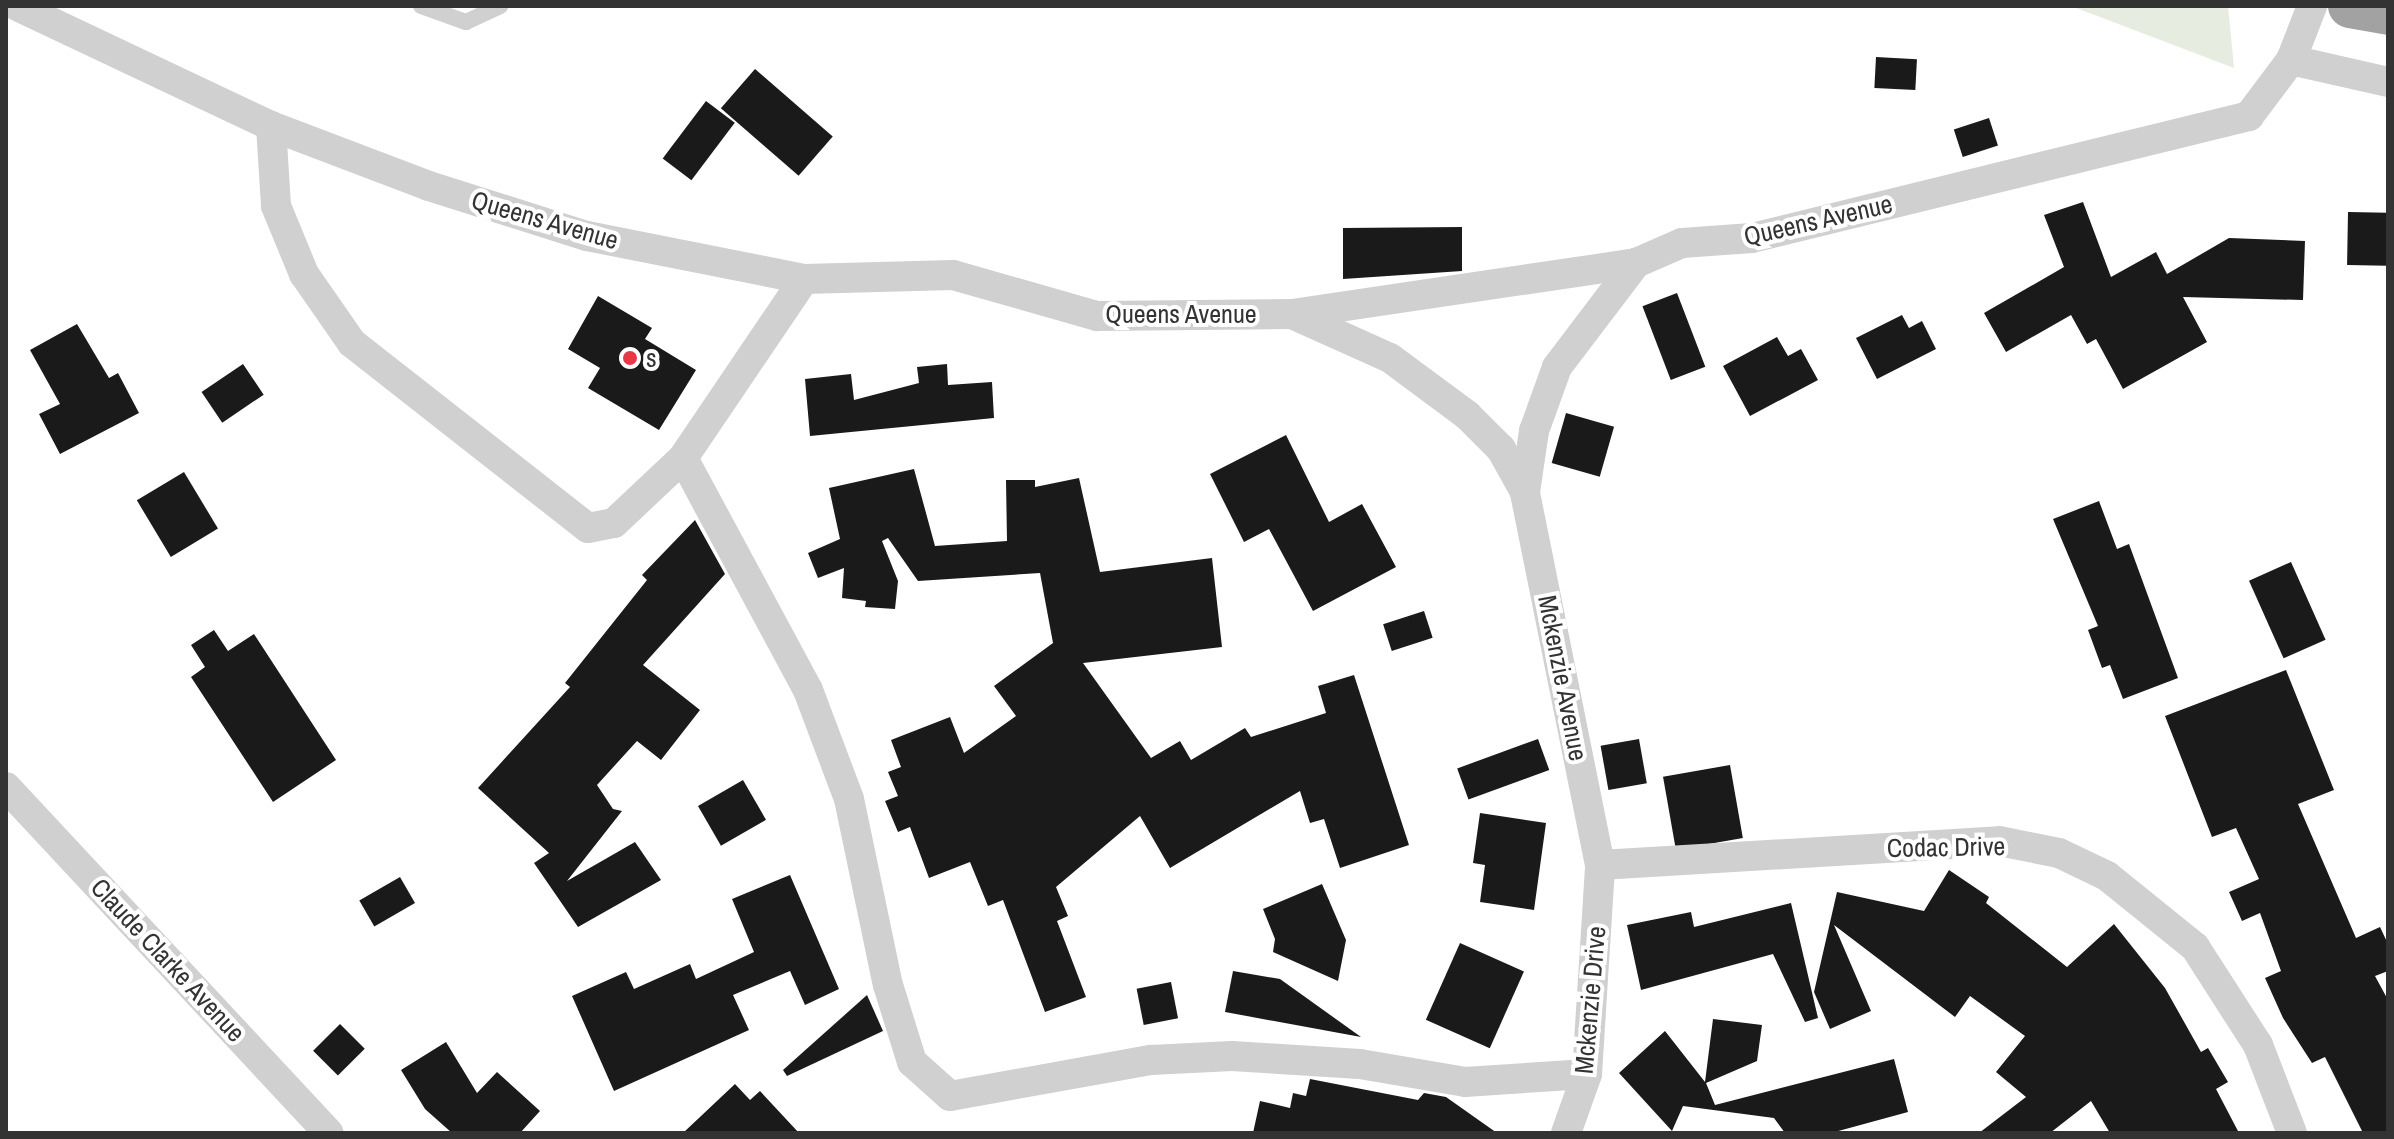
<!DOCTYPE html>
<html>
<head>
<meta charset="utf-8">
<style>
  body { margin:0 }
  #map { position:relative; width:2394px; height:1139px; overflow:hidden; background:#fff; font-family:"Archivo Narrow",sans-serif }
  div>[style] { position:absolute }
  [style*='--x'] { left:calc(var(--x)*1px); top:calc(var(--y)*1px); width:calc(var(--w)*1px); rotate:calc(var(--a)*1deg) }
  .green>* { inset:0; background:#e6ecdf }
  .building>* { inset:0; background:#1a1a1a; transform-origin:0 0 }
  .service>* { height:16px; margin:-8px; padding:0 8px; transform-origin:8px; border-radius:8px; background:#d0d0d0 }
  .minor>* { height:30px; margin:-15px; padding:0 15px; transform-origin:15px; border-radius:15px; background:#d0d0d0 }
  .trunk>* { height:44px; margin:-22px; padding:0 22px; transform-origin:22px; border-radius:22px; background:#a2a2a2 }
  .dots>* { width:22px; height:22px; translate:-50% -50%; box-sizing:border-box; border:4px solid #fff; border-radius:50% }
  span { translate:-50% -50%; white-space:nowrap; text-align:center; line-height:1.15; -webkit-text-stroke:8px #fff; paint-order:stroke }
  .street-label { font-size:26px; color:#333 }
  .poi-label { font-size:26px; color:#333 }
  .left { translate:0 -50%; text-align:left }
  .frame { position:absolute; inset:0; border:8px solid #333; pointer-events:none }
</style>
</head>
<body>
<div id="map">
  <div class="green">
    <div style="clip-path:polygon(2071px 6px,2228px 6px,2234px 68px)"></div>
  </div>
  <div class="building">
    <div style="left:1876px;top:57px;width:41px;height:31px;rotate:3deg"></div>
    <div style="left:755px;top:69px;width:103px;height:52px;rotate:41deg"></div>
    <div style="left:706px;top:101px;width:36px;height:72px;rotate:37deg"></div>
    <div style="left:1989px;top:118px;width:29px;height:37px;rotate:72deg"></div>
    <div style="clip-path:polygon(2083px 202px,2111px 277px,2156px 252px,2167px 274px,2229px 238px,2305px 241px,2303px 300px,2183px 297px,2207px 342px,2123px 389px,2096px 339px,2087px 344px,2071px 315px,2006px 352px,1984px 313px,2064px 267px,2044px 215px)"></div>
    <div style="left:2348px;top:212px;width:40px;height:53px;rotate:1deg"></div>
    <div style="clip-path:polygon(1462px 227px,1462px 271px,1343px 279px,1343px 228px)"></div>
    <div style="left:1677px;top:293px;width:79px;height:37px;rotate:69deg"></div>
    <div style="clip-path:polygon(598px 296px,652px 328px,645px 339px,696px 370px,659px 430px,588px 388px,600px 368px,568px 349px)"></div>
    <div style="clip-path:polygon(1902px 315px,1909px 328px,1922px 321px,1936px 349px,1877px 379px,1856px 338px)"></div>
    <div style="clip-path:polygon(77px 324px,109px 378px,118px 373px,139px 413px,60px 454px,39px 414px,60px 404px,30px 350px)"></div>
    <div style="clip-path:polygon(1777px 337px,1788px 356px,1801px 349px,1818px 380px,1750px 416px,1723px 366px)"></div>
    <div style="left:243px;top:364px;width:37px;height:50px;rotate:56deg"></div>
    <div style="clip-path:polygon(947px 364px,948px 385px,992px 382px,994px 418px,810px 436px,805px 379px,851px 374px,854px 400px,919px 383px,917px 367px)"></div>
    <div style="left:1566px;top:413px;width:50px;height:52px;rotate:16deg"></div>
    <div style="clip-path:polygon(1286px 435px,1329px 522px,1362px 504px,1396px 567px,1313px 611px,1269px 529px,1244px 542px,1210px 474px)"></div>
    <div style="clip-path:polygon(914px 469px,935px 546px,1007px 541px,1006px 480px,1035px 480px,1035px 487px,1079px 478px,1100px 572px,1212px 558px,1222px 647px,1083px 663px,1151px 758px,1180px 741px,1191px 760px,1245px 728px,1251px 737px,1326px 713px,1318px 686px,1354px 675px,1409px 845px,1340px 868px,1324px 819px,1310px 823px,1300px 791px,1170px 868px,1140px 816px,1056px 887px,1068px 916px,1057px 921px,1086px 997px,1045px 1012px,1003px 900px,988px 906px,970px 862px,929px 878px,910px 827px,898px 832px,885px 801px,898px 796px,888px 772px,901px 767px,891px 740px,950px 717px,964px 753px,1016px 716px,994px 686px,1053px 643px,1040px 573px,918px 581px,888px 538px,882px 541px,898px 581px,895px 609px,865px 607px,866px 601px,842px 598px,844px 568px,818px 578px,808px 553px,840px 539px,829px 488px)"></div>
    <div style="left:184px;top:472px;width:66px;height:55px;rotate:59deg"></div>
    <div style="clip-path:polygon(2099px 501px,2117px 549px,2129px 544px,2178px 678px,2123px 699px,2110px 665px,2102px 668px,2088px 630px,2098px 626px,2053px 519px)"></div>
    <div style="clip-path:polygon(695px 520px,725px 574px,643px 665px,700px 710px,661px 760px,637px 741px,597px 785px,613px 809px,622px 811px,567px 881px,635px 842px,661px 880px,578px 927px,534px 863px,549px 853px,478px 788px,570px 687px,565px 683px,647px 580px,642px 575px)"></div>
    <div style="left:2291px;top:562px;width:85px;height:46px;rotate:66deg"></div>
    <div style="left:1424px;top:611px;width:28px;height:43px;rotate:72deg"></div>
    <div style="clip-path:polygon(214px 630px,228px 651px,254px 634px,336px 760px,273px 802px,191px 677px,205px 667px,191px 645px)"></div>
    <div style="clip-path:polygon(2286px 670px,2334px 790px,2298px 804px,2356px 938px,2380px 927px,2388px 944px,2388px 971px,2375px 976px,2388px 1000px,2388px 1133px,2363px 1133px,2325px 1057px,2312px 1063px,2283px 1018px,2265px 978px,2281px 971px,2260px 913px,2242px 921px,2229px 892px,2259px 879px,2236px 828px,2212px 837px,2165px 716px)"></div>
    <div style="left:1538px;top:739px;width:33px;height:86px;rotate:70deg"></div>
    <div style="left:1639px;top:739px;width:45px;height:39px;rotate:80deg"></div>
    <div style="left:1730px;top:765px;width:74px;height:68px;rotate:80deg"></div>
    <div style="left:743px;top:780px;width:46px;height:52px;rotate:60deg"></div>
    <div style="clip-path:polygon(1480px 813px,1546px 823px,1534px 910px,1480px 902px,1485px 865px,1473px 863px)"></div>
    <div style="clip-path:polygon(1949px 870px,1989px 897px,1986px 903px,2067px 967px,2114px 924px,2165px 988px,2201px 1052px,2208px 1048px,2228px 1082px,2216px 1089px,2239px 1133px,2110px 1133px,2091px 1101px,2050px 1133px,1979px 1133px,2026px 1097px,1996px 1072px,2025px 1036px,1970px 996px,1955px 1017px,1834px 925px,1871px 1011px,1830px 1029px,1814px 992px,1837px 892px,1924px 911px)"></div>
    <div style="clip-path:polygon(790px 875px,839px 989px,805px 1005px,790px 971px,733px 995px,749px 1030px,614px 1091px,572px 996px,626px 972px,634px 989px,690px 964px,696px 979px,754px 952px,732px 899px)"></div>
    <div style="left:400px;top:877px;width:30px;height:47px;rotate:60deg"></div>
    <div style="clip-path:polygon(1322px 884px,1346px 940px,1338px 981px,1273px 952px,1275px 939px,1263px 909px)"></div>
    <div style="clip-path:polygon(1791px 903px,1818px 1018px,1805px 1022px,1773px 954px,1641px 990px,1627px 925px,1691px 912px,1694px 927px)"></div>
    <div style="left:1460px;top:943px;width:70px;height:84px;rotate:24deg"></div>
    <div style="clip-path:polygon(1233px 971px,1280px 979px,1361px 1037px,1225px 1012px)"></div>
    <div style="left:1171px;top:982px;width:37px;height:35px;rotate:79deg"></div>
    <div style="clip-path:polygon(867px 995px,883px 1031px,787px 1076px,783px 1070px)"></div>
    <div style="clip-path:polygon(1713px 1019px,1762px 1025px,1757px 1061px,1706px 1083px,1715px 1105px,1894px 1059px,1908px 1112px,1831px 1133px,1785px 1133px,1774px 1118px,1683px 1106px,1672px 1131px,1619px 1073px,1665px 1031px,1705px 1082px)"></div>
    <div style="left:340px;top:1024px;width:35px;height:38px;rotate:45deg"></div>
    <div style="clip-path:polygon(446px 1042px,477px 1093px,497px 1072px,540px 1111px,520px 1133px,452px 1133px,425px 1109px,401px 1070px)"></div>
    <div style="clip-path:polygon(1310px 1079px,1418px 1100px,1424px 1093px,1446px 1097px,1497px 1133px,1253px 1133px,1260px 1101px,1290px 1108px,1293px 1093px,1306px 1096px)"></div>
    <div style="clip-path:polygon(735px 1084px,750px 1100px,760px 1091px,799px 1133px,683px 1133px)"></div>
  </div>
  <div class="service">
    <div style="--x:421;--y:6;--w:48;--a:19.6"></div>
    <div style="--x:466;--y:22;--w:38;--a:-25"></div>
  </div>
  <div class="minor">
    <div style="--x:17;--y:6;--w:281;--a:25.3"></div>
    <div style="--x:271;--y:126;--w:169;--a:20.8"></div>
    <div style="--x:429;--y:186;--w:166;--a:17.6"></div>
    <div style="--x:587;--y:236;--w:221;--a:11.2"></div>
    <div style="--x:804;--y:279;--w:149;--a:-1.5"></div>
    <div style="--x:953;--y:275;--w:150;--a:15.9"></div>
    <div style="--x:1097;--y:316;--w:195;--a:-0.6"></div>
    <div style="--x:1292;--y:314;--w:348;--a:-8.4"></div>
    <div style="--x:1636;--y:263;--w:50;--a:-23.5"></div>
    <div style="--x:1682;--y:243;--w:70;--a:-4.1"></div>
    <div style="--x:1752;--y:238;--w:512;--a:-13.79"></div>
    <div style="--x:2249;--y:116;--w:70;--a:-53.1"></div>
    <div style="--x:2291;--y:60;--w:58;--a:-68.7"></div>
    <div style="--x:2291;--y:60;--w:99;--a:12.8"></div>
    <div style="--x:271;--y:126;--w:80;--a:86.4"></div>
    <div style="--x:276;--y:206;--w:74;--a:67.6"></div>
    <div style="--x:304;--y:274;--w:84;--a:55.2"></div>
    <div style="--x:352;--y:343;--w:300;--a:38.1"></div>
    <div style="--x:588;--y:528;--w:26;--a:-11"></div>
    <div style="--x:614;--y:523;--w:95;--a:-43.3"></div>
    <div style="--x:683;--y:458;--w:216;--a:-55.9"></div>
    <div style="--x:1292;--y:314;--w:107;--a:24.2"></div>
    <div style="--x:1390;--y:358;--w:96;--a:36.5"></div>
    <div style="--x:1467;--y:415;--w:48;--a:45"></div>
    <div style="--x:1501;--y:449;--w:49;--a:60.8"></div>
    <div style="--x:683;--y:458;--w:264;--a:61.7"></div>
    <div style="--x:808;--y:690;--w:116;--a:69.4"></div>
    <div style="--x:849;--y:799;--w:190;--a:78.2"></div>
    <div style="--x:888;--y:985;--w:81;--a:72.7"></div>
    <div style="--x:912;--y:1062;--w:51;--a:41.8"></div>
    <div style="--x:950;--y:1096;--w:204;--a:-10.2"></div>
    <div style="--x:1151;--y:1060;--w:81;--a:-2.8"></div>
    <div style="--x:1232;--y:1056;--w:128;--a:3.6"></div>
    <div style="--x:1360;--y:1064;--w:107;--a:9.7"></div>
    <div style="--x:1465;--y:1082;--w:122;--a:-3.8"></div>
    <div style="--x:6;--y:787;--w:473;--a:47"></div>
    <div style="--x:1600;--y:865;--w:400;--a:-3.4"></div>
    <div style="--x:1999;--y:841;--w:61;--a:11.3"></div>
    <div style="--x:2059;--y:853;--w:53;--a:25.6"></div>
    <div style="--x:2107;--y:876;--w:113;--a:38.9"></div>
    <div style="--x:2195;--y:947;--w:117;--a:57.3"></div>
    <div style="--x:2258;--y:1045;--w:94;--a:68.9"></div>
    <div style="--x:1566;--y:1133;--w:63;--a:-70.4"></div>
    <div style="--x:1587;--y:1074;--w:209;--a:-86.4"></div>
    <div style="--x:1600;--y:865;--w:380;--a:-101.4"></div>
    <div style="--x:1525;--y:492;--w:62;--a:-81.6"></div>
    <div style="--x:1534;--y:431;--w:68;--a:-70.2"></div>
    <div style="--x:1557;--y:367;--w:131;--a:-52.8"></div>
  </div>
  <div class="trunk">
    <div style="--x:2350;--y:6;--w:39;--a:10"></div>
  </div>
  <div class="dots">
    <div style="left:630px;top:358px;background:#e63946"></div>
  </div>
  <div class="street-label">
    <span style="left:545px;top:220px;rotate:16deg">Queens Avenue</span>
    <span style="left:1818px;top:220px;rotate:-13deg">Queens Avenue</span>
    <span style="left:1181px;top:314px">Queens Avenue</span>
    <span style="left:1563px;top:678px;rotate:79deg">Mckenzie Avenue</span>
    <span style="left:1946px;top:847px;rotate:-1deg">Codac Drive</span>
    <span style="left:168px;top:960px;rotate:47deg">Claude Clarke Avenue</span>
    <span style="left:1590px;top:1000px;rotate:-85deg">Mckenzie Drive</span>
  </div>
  <div class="poi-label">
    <span class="left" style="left:646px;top:358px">s</span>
  </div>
  <div class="frame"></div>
</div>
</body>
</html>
